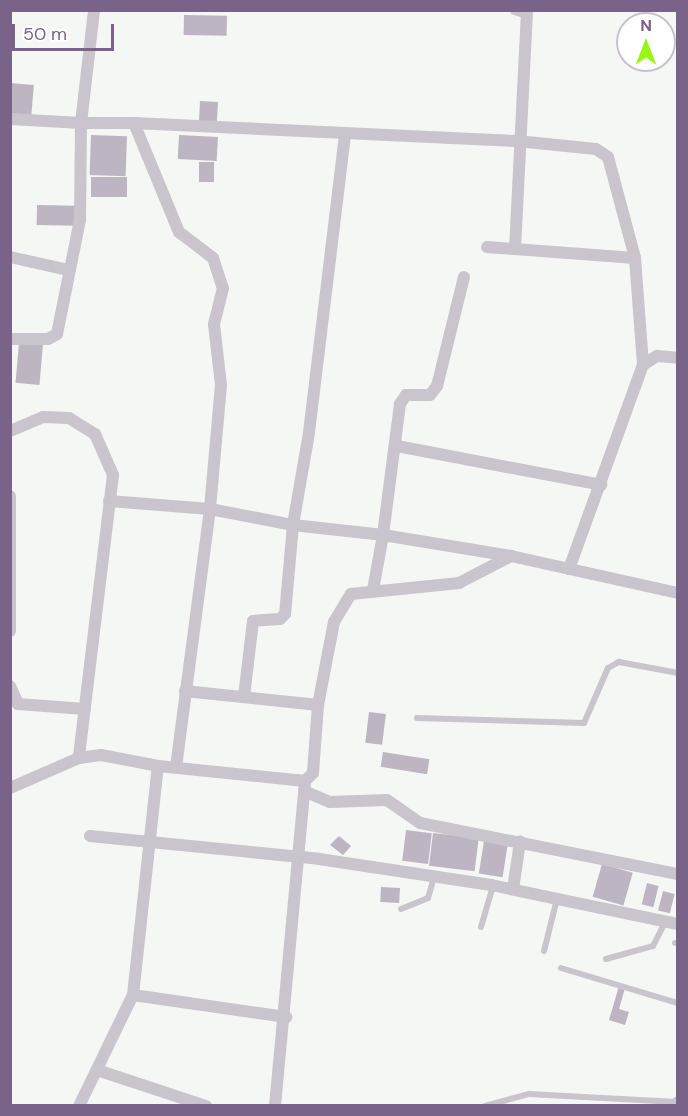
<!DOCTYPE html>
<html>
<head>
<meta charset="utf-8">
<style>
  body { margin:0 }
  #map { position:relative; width:688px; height:1116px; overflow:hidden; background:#f4f7f4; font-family:"DM Sans",sans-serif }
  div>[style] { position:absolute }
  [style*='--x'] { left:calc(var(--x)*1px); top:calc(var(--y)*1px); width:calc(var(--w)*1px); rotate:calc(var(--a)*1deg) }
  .building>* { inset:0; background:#bdb5c2; transform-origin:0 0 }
  .service>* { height:6px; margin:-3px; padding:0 3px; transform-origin:3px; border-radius:3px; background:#cac4cd }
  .pedestrian>* { height:9px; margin:-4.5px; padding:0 4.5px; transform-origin:4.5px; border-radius:4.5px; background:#cac4cd }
  .minor>* { height:12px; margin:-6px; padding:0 6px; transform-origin:6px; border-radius:6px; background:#cac4cd }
  .tertiary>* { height:15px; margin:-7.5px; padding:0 7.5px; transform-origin:7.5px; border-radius:7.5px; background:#cac4cd }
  span { translate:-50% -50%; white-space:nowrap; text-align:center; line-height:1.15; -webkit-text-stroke:6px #fff; paint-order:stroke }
  .frame { position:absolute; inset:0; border:12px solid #7a6388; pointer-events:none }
  .north { position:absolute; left:616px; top:12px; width:60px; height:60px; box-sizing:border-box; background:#fff; border:2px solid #cac1cf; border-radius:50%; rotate:0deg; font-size:16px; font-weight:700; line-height:24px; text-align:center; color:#7a6388 }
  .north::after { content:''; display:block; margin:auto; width:21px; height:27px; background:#9af516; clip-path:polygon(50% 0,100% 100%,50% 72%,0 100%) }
  .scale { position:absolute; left:12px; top:24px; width:102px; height:27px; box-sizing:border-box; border:3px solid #7a6388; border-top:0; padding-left:8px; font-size:18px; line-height:21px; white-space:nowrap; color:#7a6388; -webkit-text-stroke:4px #fff; paint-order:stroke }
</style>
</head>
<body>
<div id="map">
  <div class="building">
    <div style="left:184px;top:15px;width:43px;height:20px;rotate:1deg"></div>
    <div style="left:10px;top:83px;width:24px;height:30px;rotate:5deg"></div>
    <div style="left:200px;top:101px;width:18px;height:24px;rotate:3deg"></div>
    <div style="left:91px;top:135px;width:36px;height:40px;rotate:2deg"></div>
    <div style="left:179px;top:135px;width:39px;height:24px;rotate:3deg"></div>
    <div style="left:199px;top:162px;width:15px;height:20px"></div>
    <div style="left:91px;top:177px;width:36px;height:20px"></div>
    <div style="left:37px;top:205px;width:40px;height:20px;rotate:1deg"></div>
    <div style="left:19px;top:343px;width:24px;height:40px;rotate:5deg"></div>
    <div style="left:369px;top:712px;width:17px;height:31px;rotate:7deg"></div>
    <div style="left:383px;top:752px;width:47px;height:15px;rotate:9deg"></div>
    <div style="left:406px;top:830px;width:26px;height:31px;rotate:7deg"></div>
    <div style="left:433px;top:833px;width:46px;height:33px;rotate:7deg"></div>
    <div style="clip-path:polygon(339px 836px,351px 846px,343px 855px,330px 845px)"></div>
    <div style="left:484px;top:841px;width:24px;height:33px;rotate:9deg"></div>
    <div style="left:602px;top:864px;width:32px;height:34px;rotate:16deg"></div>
    <div style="left:647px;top:883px;width:12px;height:22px;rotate:14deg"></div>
    <div style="left:381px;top:887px;width:19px;height:15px;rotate:3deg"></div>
    <div style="left:663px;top:891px;width:12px;height:20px;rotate:14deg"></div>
    <div style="clip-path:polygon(619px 986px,625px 988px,619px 1009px,629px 1012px,625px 1025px,609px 1020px)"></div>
  </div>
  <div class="service">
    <div style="--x:417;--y:718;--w:167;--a:1.7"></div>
    <div style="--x:584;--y:723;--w:60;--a:-66.4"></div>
    <div style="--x:608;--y:668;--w:13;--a:-29"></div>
    <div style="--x:619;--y:662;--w:60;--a:10.6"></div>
    <div style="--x:401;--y:909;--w:29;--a:-22"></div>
    <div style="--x:428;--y:898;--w:22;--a:-74"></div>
    <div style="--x:481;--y:927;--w:43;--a:-73.7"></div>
    <div style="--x:675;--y:943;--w:3;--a:0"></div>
    <div style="--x:544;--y:951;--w:54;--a:-76"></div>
    <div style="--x:606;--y:959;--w:49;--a:-15.5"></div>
    <div style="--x:653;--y:946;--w:27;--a:-63"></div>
    <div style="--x:561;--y:968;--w:122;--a:16.7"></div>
    <div style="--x:485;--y:1106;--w:46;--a:-15.3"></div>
    <div style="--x:529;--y:1094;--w:148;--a:3.1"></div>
  </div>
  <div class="pedestrian">
    <div style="--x:514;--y:10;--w:13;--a:18"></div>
  </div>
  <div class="minor">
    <div style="--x:10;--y:119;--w:71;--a:3.2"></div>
    <div style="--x:81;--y:123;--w:114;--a:-83.4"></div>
    <div style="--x:134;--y:123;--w:118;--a:67.6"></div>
    <div style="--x:179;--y:232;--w:43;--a:37.4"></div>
    <div style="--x:213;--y:258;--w:32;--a:72"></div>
    <div style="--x:223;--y:288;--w:37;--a:104"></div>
    <div style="--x:214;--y:324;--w:61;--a:83.5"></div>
    <div style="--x:221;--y:385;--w:124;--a:95.1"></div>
    <div style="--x:210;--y:509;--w:259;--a:97.5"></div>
    <div style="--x:345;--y:135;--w:300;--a:96.9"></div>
    <div style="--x:309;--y:433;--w:93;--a:99.9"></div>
    <div style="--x:293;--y:525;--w:91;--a:6.3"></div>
    <div style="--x:383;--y:535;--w:56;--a:100.3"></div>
    <div style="--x:487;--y:247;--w:148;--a:4.3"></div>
    <div style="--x:515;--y:249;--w:239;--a:-87.1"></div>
    <div style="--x:10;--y:257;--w:59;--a:12.6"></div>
    <div style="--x:464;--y:277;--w:112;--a:103.9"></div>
    <div style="--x:437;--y:386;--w:11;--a:128"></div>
    <div style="--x:430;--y:395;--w:24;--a:180"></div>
    <div style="--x:406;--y:395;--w:11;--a:124"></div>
    <div style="--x:400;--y:404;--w:132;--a:97.4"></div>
    <div style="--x:383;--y:535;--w:130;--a:9.3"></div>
    <div style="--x:10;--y:339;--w:38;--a:0"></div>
    <div style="--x:48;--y:339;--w:10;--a:-29"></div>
    <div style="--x:57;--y:334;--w:116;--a:-78.6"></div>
    <div style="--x:80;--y:220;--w:97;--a:-89.4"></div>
    <div style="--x:81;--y:123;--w:53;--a:0"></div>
    <div style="--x:134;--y:123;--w:383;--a:2.7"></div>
    <div style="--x:517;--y:141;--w:79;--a:5.8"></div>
    <div style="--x:596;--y:149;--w:14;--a:34"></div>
    <div style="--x:608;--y:157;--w:105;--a:75"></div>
    <div style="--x:635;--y:258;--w:107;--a:85.7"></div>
    <div style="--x:10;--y:431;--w:36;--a:-23"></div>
    <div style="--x:43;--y:417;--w:26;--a:2"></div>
    <div style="--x:69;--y:418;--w:31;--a:32"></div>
    <div style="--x:95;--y:434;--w:45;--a:66.3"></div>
    <div style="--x:113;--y:475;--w:285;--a:96.9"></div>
    <div style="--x:397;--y:446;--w:208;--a:10.8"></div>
    <div style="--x:10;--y:496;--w:135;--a:90"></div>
    <div style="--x:109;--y:501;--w:101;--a:4.5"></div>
    <div style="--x:210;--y:509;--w:85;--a:10.9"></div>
    <div style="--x:293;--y:525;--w:89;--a:95.1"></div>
    <div style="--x:285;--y:614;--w:7;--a:135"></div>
    <div style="--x:280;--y:619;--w:27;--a:176"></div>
    <div style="--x:253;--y:621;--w:76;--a:96.8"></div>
    <div style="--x:569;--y:569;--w:217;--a:-70.1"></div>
    <div style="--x:643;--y:365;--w:17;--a:-33"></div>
    <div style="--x:657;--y:356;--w:21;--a:5"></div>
    <div style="--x:10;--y:686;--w:20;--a:66"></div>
    <div style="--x:18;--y:704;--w:67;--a:4.3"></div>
    <div style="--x:185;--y:691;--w:134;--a:6"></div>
    <div style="--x:10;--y:788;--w:75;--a:-23.5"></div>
    <div style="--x:79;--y:758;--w:22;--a:-8"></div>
    <div style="--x:101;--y:755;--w:58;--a:10.9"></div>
    <div style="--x:158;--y:766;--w:148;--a:5.8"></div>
    <div style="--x:305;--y:781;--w:11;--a:-45"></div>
    <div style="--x:313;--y:773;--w:68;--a:-85.8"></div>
    <div style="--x:318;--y:705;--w:85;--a:-79.1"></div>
    <div style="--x:334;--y:622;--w:33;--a:-59"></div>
    <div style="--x:351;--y:594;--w:109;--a:-5.8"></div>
    <div style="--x:459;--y:583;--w:59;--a:-27.4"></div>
    <div style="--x:511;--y:556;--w:171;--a:12.5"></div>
    <div style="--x:304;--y:791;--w:28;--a:23"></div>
    <div style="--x:330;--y:802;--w:57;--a:-2"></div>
    <div style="--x:387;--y:800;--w:40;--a:34.9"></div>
    <div style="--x:420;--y:823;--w:263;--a:11.2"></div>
    <div style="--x:90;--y:836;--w:230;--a:5.7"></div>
    <div style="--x:319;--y:859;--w:174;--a:8.6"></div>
    <div style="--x:491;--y:885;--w:191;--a:11.8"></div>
    <div style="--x:513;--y:889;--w:48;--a:-81.5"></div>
    <div style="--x:133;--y:995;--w:155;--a:8.2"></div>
    <div style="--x:100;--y:1071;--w:112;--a:18.3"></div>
    <div style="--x:79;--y:1106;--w:123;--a:-64.1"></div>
    <div style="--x:133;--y:995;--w:230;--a:-83.8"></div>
    <div style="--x:275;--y:1106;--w:323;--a:-84.7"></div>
  </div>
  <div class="tertiary">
    <div style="--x:677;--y:1106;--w:3;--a:-72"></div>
  </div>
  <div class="frame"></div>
  <div class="north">N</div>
  <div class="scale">50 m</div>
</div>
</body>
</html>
